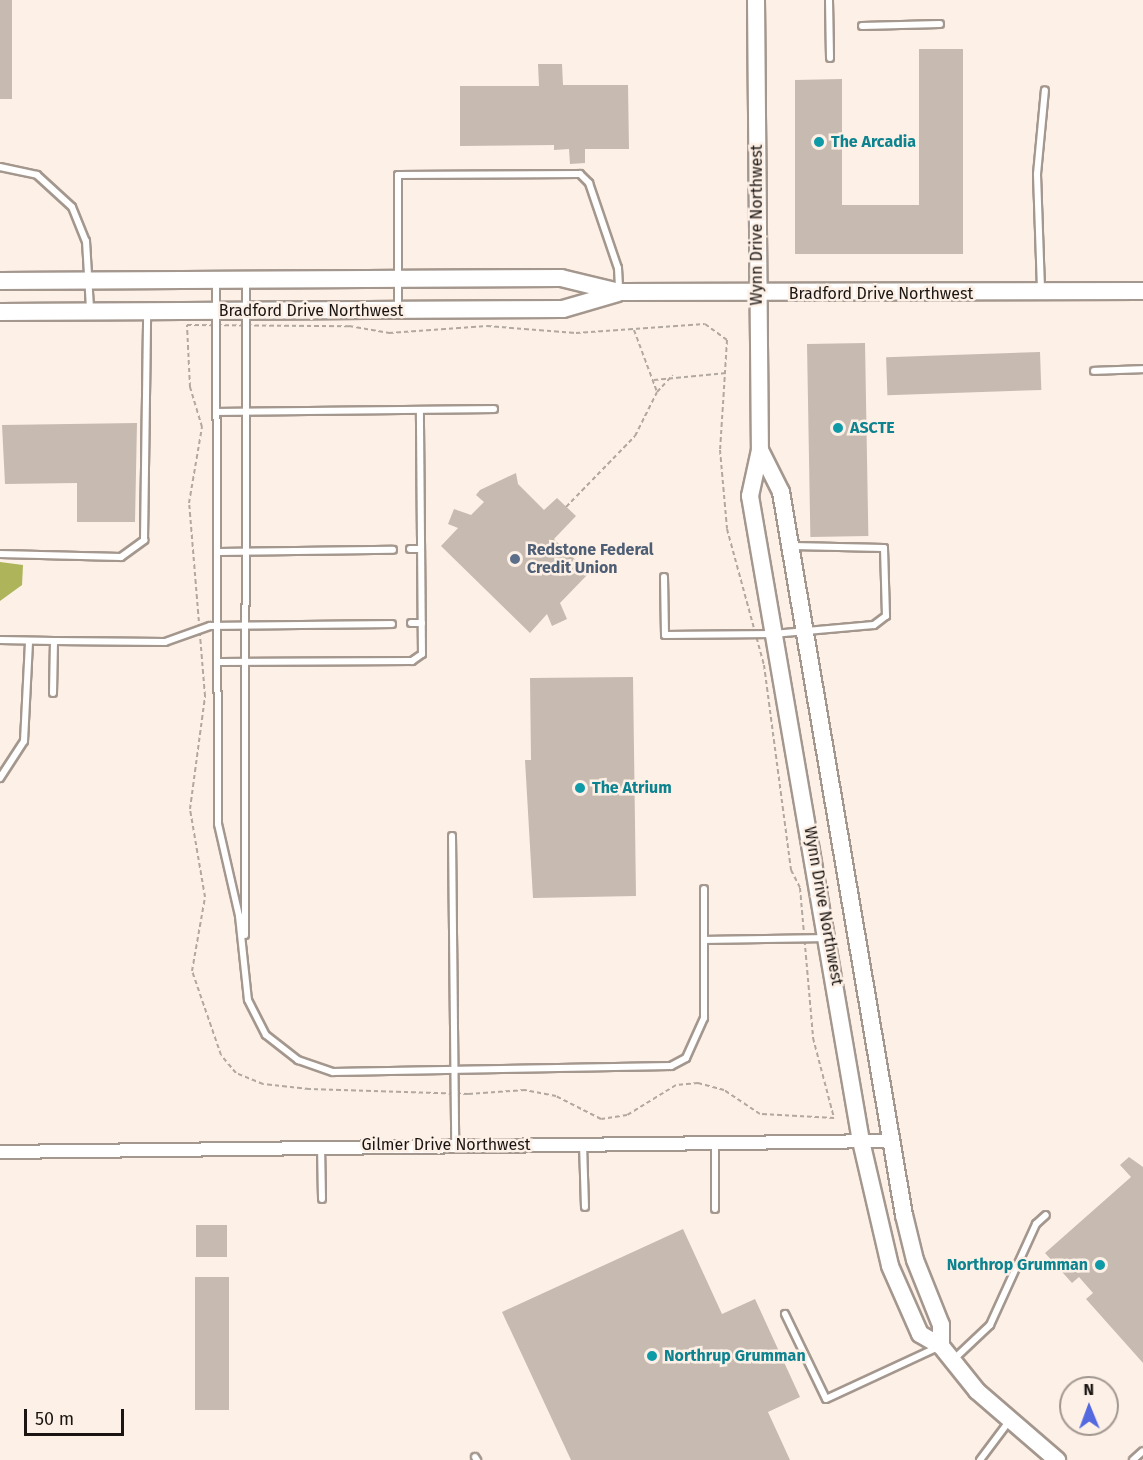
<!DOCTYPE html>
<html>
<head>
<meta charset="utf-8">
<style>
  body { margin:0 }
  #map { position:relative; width:1143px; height:1460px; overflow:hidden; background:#fdf0e6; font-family:"Fira Sans",sans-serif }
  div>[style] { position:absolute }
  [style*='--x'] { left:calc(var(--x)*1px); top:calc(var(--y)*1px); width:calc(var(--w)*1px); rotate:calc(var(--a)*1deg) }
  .forest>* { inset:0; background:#adb459 }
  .building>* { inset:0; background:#c7bab0; transform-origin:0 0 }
  .path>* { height:2px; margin-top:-1px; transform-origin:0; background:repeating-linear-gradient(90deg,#b2a8a0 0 4.5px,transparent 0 7.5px) }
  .roads { filter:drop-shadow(2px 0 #a4978e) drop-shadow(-2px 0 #a4978e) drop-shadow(0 2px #a4978e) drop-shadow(0 -2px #a4978e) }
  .lane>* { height:6px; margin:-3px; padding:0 3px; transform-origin:3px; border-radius:3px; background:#fff }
  .street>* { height:12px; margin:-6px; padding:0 6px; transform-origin:6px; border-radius:6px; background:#fff }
  .secondary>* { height:16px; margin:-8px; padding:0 8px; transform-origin:8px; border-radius:8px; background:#fff }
  .dots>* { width:16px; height:16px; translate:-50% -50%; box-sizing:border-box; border:3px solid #fdf0e6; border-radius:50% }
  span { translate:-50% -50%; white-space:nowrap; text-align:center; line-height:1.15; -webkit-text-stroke:5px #fdf0e6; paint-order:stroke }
  .culture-label { font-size:16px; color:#0d838f; font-weight:700 }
  .left { translate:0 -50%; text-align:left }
  .right { translate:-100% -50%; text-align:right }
  .street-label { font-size:16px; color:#1a1512 }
  .service-label { font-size:16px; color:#4e5e75; font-weight:700 }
  .north { position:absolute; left:1059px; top:1376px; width:60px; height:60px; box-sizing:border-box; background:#fdf0e6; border:2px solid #a29891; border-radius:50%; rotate:359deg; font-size:16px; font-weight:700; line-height:24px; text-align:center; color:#1a1512 }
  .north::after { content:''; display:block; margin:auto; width:21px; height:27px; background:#5469df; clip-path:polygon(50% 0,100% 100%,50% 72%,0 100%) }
  .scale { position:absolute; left:24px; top:1409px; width:100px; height:27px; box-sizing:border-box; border:3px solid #1a1512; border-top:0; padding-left:8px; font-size:18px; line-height:21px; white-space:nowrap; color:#1a1512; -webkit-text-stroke:4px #fdf0e6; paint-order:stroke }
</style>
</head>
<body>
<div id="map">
  <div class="forest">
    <div style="clip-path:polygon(0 562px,23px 565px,22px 585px,0 601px)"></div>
  </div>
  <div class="building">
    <div style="left:0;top:0;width:12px;height:99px"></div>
    <div style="clip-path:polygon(919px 49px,963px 49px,963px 254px,795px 254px,795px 80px,842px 79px,842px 205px,919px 205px)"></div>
    <div style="clip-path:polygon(538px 64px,562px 64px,563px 85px,628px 85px,629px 149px,585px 149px,585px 163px,570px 164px,569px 149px,554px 150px,554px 145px,460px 146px,460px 86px,539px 86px)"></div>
    <div style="left:865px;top:343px;width:193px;height:58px;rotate:89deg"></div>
    <div style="left:1040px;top:352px;width:38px;height:154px;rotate:88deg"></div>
    <div style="clip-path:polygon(137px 423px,135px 522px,77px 522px,77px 483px,5px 484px,2px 425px)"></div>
    <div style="clip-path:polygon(516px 473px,518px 484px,544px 510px,557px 498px,576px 516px,554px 539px,589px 573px,560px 603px,567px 619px,552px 626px,547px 614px,530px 633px,441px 546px,458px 528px,448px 524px,454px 509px,471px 515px,484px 502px,476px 495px,480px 490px)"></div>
    <div style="clip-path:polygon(633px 677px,636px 896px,533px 898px,525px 760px,531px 760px,530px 678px)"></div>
    <div style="clip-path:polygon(1129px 1157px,1143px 1167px,1143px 1363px,1086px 1299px,1093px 1293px,1079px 1277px,1072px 1283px,1045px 1253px,1131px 1177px,1120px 1165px)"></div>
    <div style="left:196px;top:1225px;width:31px;height:32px"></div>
    <div style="clip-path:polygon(683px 1229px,722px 1314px,755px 1299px,800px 1397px,768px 1412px,790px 1460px,571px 1460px,502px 1312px)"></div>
    <div style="left:195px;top:1277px;width:34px;height:133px"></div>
  </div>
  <div class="path">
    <div style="--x:705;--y:324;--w:27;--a:36"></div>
    <div style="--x:727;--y:340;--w:110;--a:93.6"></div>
    <div style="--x:720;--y:450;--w:79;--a:84.9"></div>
    <div style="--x:727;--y:529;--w:141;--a:74.8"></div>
    <div style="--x:764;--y:665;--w:207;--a:82.5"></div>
    <div style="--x:791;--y:870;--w:20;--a:63"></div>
    <div style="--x:800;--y:888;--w:151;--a:85"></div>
    <div style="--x:813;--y:1038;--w:83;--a:75.3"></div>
    <div style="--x:834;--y:1118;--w:74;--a:-176.9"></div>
    <div style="--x:760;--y:1114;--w:43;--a:-146.3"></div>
    <div style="--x:724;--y:1090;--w:27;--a:-165"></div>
    <div style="--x:698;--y:1083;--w:22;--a:175"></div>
    <div style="--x:676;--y:1085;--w:57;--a:148.5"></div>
    <div style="--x:627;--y:1115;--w:26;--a:171"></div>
    <div style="--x:601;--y:1119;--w:51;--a:-152.9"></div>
    <div style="--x:556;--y:1096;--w:32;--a:-169"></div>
    <div style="--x:525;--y:1090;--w:57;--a:176"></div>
    <div style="--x:468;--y:1094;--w:159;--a:-178.2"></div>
    <div style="--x:309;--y:1089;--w:46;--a:-173.8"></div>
    <div style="--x:263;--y:1084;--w:29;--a:-158"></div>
    <div style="--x:236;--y:1073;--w:23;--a:-130"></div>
    <div style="--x:221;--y:1055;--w:89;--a:-109"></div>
    <div style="--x:192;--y:971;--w:75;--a:-80"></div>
    <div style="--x:205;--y:897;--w:89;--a:-99.7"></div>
    <div style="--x:190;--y:809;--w:114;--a:-82.4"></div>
    <div style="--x:205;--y:696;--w:194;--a:-94.7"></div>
    <div style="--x:189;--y:503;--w:77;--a:-80.3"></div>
    <div style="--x:202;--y:427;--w:42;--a:-106.7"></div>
    <div style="--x:190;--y:387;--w:62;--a:-92.8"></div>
    <div style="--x:187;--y:325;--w:162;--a:0.4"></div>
    <div style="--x:349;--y:326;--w:41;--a:9.9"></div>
    <div style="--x:389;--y:333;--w:98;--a:-4.1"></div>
    <div style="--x:487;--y:326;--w:89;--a:4.5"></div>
    <div style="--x:576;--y:333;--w:129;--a:-4"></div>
    <div style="--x:634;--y:330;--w:66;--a:69.6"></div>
    <div style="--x:654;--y:380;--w:73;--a:-5.5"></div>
    <div style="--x:566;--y:507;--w:99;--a:-45.8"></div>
    <div style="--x:635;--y:436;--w:49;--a:-63.4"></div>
    <div style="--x:657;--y:392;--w:23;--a:-47"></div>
  </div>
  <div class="roads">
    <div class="lane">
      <div style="--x:829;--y:0;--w:58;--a:89"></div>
      <div style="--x:862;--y:26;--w:78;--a:-1.5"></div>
      <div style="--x:0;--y:167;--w:38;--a:12"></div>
      <div style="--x:37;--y:175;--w:47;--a:42.4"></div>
      <div style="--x:72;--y:207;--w:37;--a:68"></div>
      <div style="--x:86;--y:241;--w:68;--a:86.6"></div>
      <div style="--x:216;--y:281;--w:543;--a:89.79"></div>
      <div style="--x:218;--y:824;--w:94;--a:77.1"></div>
      <div style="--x:239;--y:916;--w:84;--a:83.9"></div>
      <div style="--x:248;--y:1000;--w:39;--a:63"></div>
      <div style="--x:266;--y:1035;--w:41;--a:38"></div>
      <div style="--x:298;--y:1060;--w:37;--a:19"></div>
      <div style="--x:333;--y:1072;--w:338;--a:-1"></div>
      <div style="--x:671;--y:1066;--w:17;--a:-28"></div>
      <div style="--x:686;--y:1058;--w:44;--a:-65.8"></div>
      <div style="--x:704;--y:1018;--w:129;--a:-90"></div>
      <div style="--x:1041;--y:289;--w:115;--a:-92"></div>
      <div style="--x:1037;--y:174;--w:84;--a:-84.6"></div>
      <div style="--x:398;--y:309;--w:134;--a:-90"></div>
      <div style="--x:398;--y:175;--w:182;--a:-0.3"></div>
      <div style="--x:580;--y:174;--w:13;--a:45"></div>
      <div style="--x:589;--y:183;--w:90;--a:71.2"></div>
      <div style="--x:618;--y:268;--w:21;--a:87"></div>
      <div style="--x:1094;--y:371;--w:49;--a:-2.3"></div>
      <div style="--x:217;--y:412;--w:277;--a:-0.6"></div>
      <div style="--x:410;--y:549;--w:11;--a:0"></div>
      <div style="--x:219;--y:552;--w:174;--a:-0.7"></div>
      <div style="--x:0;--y:554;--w:121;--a:1.4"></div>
      <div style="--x:121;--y:557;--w:29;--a:-36"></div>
      <div style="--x:144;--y:540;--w:226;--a:-89.2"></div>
      <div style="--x:664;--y:577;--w:58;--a:89"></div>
      <div style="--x:665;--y:635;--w:108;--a:-0.5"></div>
      <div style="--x:773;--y:634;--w:101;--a:-5.1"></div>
      <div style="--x:874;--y:625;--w:15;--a:-37"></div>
      <div style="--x:886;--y:616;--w:68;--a:-91.7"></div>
      <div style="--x:884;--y:548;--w:91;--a:-178.7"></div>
      <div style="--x:411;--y:623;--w:11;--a:0"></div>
      <div style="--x:0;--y:640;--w:54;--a:1.1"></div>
      <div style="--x:220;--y:662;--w:192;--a:-0.3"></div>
      <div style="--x:412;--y:661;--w:12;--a:-35"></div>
      <div style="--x:422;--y:654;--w:244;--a:-90.5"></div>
      <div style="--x:53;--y:693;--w:52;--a:-88.9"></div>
      <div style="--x:54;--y:641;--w:111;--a:0.5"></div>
      <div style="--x:165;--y:642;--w:48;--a:-19.6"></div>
      <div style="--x:210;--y:626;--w:182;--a:-0.6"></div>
      <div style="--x:0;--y:778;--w:44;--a:-57"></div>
      <div style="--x:24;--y:741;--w:100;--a:-87.1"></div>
      <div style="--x:452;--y:836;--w:309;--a:89.4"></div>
      <div style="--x:245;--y:935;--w:655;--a:-89.91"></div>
      <div style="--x:705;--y:940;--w:121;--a:-0.9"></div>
      <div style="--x:715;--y:1143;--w:66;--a:90"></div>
      <div style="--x:583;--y:1144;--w:63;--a:88.2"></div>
      <div style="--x:321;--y:1146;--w:53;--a:88.9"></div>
      <div style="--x:785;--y:1314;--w:94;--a:64.2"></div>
      <div style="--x:826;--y:1399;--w:123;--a:-24.9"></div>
      <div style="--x:953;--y:1360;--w:51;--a:-43.4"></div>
      <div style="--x:990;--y:1325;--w:111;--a:-65.5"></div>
      <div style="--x:1036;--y:1224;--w:13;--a:-42"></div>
      <div style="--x:475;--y:1457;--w:4;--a:56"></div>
      <div style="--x:980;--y:1460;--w:50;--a:-53.1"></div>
      <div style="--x:1133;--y:1460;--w:13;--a:-42"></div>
    </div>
    <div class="street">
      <div style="--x:0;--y:1152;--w:891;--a:-0.71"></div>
    </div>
    <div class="secondary">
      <div style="--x:756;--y:0;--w:450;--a:89.5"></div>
      <div style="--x:760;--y:450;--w:47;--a:102.3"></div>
      <div style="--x:750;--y:496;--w:654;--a:80.24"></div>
      <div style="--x:861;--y:1141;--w:128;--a:76.9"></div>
      <div style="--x:890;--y:1266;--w:74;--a:66.2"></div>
      <div style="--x:920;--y:1334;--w:24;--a:30"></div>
      <div style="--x:941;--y:1346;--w:58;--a:51.3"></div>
      <div style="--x:977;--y:1391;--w:106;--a:40.8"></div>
      <div style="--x:0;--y:281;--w:561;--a:-0.31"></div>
      <div style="--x:561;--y:278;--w:60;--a:13.6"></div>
      <div style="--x:619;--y:292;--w:524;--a:-0.11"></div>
      <div style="--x:0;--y:312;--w:563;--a:-0.31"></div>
      <div style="--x:563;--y:309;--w:57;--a:-16.2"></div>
      <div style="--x:760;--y:450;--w:47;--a:63.4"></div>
      <div style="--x:781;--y:492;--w:733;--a:80.35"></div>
      <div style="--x:904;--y:1215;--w:46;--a:76.3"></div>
      <div style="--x:915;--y:1260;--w:70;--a:68.2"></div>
      <div style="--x:941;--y:1325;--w:21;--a:90"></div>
    </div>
  </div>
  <div class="dots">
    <div style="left:819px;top:142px;background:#0f9aa8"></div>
    <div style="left:838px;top:428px;background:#0f9aa8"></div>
    <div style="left:515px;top:559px;background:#5c6f8a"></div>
    <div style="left:580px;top:788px;background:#0f9aa8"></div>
    <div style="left:1100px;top:1265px;background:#0f9aa8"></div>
    <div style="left:652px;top:1356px;background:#0f9aa8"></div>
  </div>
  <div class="culture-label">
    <span class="left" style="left:831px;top:142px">The Arcadia</span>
    <span class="left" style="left:850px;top:428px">ASCTE</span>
    <span class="left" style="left:592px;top:788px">The Atrium</span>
    <span class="right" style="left:1088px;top:1265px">Northrop Grumman</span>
    <span class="left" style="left:664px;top:1356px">Northrup Grumman</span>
  </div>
  <div class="street-label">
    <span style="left:757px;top:225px;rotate:-90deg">Wynn Drive Northwest</span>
    <span style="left:881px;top:294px">Bradford Drive Northwest</span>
    <span style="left:311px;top:311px">Bradford Drive Northwest</span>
    <span style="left:823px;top:906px;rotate:80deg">Wynn Drive Northwest</span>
    <span style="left:446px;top:1145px">Gilmer Drive Northwest</span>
  </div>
  <div class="service-label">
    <span class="left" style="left:527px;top:559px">Redstone Federal<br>Credit Union</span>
  </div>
  <div class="north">N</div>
  <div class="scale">50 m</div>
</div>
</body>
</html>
